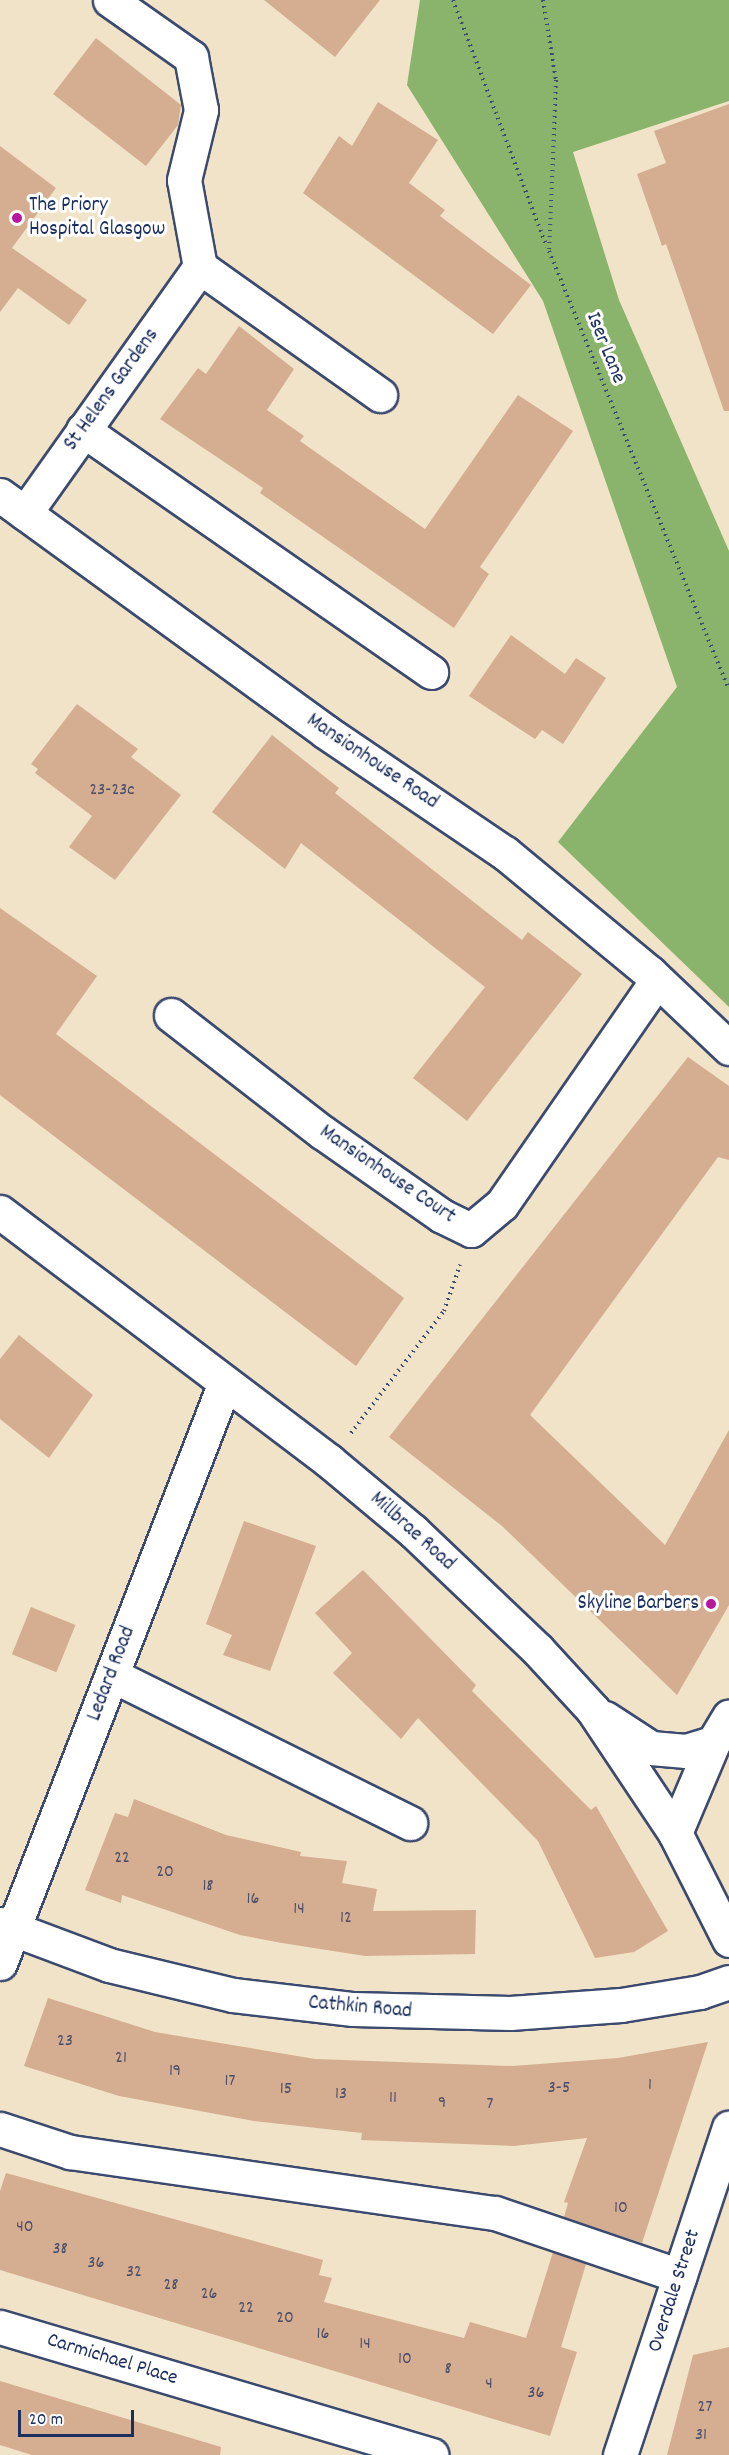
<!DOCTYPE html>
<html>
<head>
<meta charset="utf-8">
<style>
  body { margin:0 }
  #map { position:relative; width:729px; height:2455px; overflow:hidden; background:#f1e3c8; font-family:Dekko,sans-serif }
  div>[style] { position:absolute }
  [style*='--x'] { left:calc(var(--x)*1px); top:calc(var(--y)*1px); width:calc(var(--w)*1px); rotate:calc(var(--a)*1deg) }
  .forest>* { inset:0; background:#8ab46b }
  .building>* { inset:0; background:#d5ad90; transform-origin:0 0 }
  .path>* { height:4px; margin-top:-2px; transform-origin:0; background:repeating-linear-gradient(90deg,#3b4a6e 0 1.5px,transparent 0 6px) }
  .roads { filter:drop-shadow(2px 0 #3b4a6e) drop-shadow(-2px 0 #3b4a6e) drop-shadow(0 2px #3b4a6e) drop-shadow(0 -2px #3b4a6e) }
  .minor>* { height:33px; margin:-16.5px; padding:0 16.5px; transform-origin:16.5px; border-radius:16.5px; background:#fff }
  .dots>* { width:16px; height:16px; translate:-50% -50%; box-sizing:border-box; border:3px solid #fff; border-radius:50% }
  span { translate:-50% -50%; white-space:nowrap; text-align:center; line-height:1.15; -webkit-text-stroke:6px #fff; paint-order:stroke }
  .number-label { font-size:18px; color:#4a4e6a }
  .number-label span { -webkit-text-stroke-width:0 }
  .poi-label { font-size:21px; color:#1b2f5e }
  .left { translate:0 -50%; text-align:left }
  .right { translate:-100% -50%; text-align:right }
  .street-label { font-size:21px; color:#1b2f5e }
  .scale { position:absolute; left:18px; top:2410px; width:116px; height:27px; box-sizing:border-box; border:3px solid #1b2f5e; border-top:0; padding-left:8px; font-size:18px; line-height:21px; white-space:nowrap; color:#1b2f5e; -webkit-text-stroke:4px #fff; paint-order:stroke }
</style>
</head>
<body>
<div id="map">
  <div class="forest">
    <div style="clip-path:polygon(420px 0,729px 0,729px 101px,573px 152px,619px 300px,729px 551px,729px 1007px,558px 842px,677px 687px,543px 301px,407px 85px)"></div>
  </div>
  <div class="building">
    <div style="clip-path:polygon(264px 0,380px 0,335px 57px)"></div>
    <div style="clip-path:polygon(96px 38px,181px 105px,178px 125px,146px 166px,53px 94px)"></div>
    <div style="clip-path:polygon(378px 102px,438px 140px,409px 183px,445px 210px,440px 216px,531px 285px,493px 334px,303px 193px,339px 136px,352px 146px)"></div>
    <div style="clip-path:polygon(729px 104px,729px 411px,724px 411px,666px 244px,662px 246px,637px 174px,666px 163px,654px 131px)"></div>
    <div style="clip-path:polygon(0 146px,56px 188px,12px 248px,87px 300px,69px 325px,18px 288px,0 312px)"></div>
    <div style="clip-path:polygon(239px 326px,294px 369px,267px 410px,304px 436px,300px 441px,425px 529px,518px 395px,573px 431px,480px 567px,489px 574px,454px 628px,260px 493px,263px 488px,160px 419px,198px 368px,206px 374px)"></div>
    <div style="clip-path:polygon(511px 635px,565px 674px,576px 658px,606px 678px,563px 744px,542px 730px,535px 739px,469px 696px)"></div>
    <div style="clip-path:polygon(77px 704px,138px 749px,131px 757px,181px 795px,115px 880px,69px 847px,92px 816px,35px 773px,38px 769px,31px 764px)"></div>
    <div style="clip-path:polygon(272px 735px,339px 788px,335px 793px,522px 940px,528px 932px,582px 974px,467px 1121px,413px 1078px,485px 987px,301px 843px,285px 869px,212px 812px)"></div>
    <div style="clip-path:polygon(0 908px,97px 976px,56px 1034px,404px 1298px,356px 1366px,0 1095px)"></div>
    <div style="clip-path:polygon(688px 1057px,729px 1086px,729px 1160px,718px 1157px,530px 1415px,665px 1545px,729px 1430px,729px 1605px,677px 1695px,502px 1526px,389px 1437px)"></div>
    <div style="clip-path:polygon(19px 1335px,93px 1395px,49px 1458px,0 1419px,0 1359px)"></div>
    <div style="clip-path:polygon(244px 1521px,316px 1546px,270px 1671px,223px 1655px,232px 1635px,206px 1624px)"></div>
    <div style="clip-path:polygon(363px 1570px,476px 1685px,472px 1691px,591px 1810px,596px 1806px,668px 1931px,634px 1952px,595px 1958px,538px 1841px,418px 1718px,401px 1739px,333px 1673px,352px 1653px,315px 1613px)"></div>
    <div style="left:31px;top:1607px;width:48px;height:51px;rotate:22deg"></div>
    <div style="clip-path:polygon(134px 1799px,226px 1835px,301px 1852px,300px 1856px,347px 1861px,342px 1883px,377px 1889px,373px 1911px,476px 1910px,475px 1954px,365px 1956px,282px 1943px,240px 1935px,122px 1895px,121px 1903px,85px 1890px,115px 1813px,128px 1817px)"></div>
    <div style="clip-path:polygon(48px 1998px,155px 2032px,315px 2059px,513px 2066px,618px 2058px,708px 2042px,642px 2243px,564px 2217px,568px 2203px,564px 2202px,587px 2138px,514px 2146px,361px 2140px,362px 2133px,254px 2121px,119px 2096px,24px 2066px)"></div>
    <div style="clip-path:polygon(6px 2173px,323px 2260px,319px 2275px,332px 2278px,324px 2302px,464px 2338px,470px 2322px,526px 2338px,553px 2252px,586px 2264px,561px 2347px,577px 2352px,550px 2436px,0 2270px,0 2191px)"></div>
    <div style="clip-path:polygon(729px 2347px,729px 2455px,667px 2455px,693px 2355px)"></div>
    <div style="clip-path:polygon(0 2381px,221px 2447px,220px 2455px,32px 2455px,0 2445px)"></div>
  </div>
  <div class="path">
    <div style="--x:453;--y:0;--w:264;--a:69.2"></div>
    <div style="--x:543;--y:0;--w:81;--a:80.8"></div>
    <div style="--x:556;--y:80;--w:171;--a:92.3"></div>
    <div style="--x:549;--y:251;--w:474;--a:67.7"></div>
    <div style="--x:351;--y:1433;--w:153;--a:-52.7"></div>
    <div style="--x:444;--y:1311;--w:49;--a:-70.8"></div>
  </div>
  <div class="roads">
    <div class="minor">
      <div style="--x:200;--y:267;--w:221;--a:35.4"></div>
      <div style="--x:83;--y:430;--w:424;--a:34.8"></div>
      <div style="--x:0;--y:495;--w:403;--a:36"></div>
      <div style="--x:326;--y:732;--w:216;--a:34.1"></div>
      <div style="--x:505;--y:853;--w:188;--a:39.6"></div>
      <div style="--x:650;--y:973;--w:109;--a:43.5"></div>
      <div style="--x:25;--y:513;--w:302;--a:-54.6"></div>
      <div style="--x:200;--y:267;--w:88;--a:-100.4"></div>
      <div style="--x:184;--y:180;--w:72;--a:-76.3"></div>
      <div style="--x:201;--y:110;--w:54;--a:-100.7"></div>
      <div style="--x:191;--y:57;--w:99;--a:-144.9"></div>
      <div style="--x:171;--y:1015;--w:191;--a:37.8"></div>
      <div style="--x:322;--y:1132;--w:146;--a:35"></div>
      <div style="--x:442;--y:1216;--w:32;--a:26"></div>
      <div style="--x:471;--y:1230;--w:40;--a:-40"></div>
      <div style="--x:502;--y:1204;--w:272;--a:-55.3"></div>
      <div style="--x:0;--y:1212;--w:413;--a:37.1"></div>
      <div style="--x:329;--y:1461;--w:109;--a:39.8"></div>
      <div style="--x:413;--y:1531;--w:171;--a:43.6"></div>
      <div style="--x:537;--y:1649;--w:83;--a:47.4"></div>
      <div style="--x:593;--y:1710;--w:148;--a:56.3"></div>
      <div style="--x:675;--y:1833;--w:120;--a:63.2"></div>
      <div style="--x:112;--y:1675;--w:333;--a:26.4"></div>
      <div style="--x:605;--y:1718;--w:55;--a:33.1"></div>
      <div style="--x:651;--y:1748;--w:35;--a:5"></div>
      <div style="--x:686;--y:1751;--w:28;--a:-17"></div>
      <div style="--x:675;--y:1833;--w:98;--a:-67.1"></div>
      <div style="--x:713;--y:1743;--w:31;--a:-59"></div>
      <div style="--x:0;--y:1924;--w:116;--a:20.6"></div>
      <div style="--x:109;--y:1965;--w:128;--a:13.6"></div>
      <div style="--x:233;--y:1995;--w:121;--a:6.7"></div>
      <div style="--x:353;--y:2009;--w:157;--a:1.5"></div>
      <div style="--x:510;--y:2013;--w:111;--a:-4.1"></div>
      <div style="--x:621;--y:2005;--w:80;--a:-9.3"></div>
      <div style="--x:700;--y:1992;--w:31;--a:-19"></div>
      <div style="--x:0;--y:1963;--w:620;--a:-68.82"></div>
      <div style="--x:0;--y:2129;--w:74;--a:18.2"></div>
      <div style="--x:70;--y:2152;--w:429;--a:8.2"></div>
      <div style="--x:495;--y:2213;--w:195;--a:18.8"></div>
      <div style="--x:0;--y:2327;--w:450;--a:16.5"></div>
      <div style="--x:620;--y:2455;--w:345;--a:-71.6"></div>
    </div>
  </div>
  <div class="dots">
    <div style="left:17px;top:218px;background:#b5179e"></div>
    <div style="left:711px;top:1604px;background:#b5179e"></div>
  </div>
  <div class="number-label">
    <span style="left:112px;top:791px">23-23c</span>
    <span style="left:122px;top:1859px">22</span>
    <span style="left:165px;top:1873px">20</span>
    <span style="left:208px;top:1887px">18</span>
    <span style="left:253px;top:1900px">16</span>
    <span style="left:299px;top:1910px">14</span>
    <span style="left:346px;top:1919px">12</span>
    <span style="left:65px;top:2042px">23</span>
    <span style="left:121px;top:2059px">21</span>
    <span style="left:175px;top:2072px">19</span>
    <span style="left:230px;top:2082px">17</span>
    <span style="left:650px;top:2086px">1</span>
    <span style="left:559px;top:2089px">3-5</span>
    <span style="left:286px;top:2090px">15</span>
    <span style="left:341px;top:2095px">13</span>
    <span style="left:393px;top:2099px">11</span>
    <span style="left:442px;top:2104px">9</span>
    <span style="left:490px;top:2105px">7</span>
    <span style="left:621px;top:2209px">10</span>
    <span style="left:25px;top:2228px">40</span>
    <span style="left:60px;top:2250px">38</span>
    <span style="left:96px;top:2264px">36</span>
    <span style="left:134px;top:2273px">32</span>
    <span style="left:171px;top:2286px">28</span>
    <span style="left:209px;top:2295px">26</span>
    <span style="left:246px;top:2309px">22</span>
    <span style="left:285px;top:2319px">20</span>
    <span style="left:323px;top:2335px">16</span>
    <span style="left:365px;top:2345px">14</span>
    <span style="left:405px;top:2360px">10</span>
    <span style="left:448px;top:2370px">8</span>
    <span style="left:489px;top:2385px">4</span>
    <span style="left:536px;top:2394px">36</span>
    <span style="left:705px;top:2408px">27</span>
    <span style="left:701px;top:2436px">31</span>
  </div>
  <div class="poi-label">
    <span class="left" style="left:29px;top:218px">The Priory<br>Hospital Glasgow</span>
    <span class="right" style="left:699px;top:1604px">Skyline Barbers</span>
  </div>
  <div class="street-label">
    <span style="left:605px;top:348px;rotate:68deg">Iser Lane</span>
    <span style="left:112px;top:390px;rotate:-54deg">St Helens Gardens</span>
    <span style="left:372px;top:762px;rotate:34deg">Mansionhouse Road</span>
    <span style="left:387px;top:1175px;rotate:34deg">Mansionhouse Court</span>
    <span style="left:412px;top:1532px;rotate:42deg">Millbrae Road</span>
    <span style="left:112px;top:1674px;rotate:-69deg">Ledard Road</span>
    <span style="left:360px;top:2008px;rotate:5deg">Cathkin Road</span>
    <span style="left:675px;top:2291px;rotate:-72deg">Overdale Street</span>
    <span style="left:112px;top:2360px;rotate:17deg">Carmichael Place</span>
  </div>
  <div class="scale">20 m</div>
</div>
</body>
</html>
